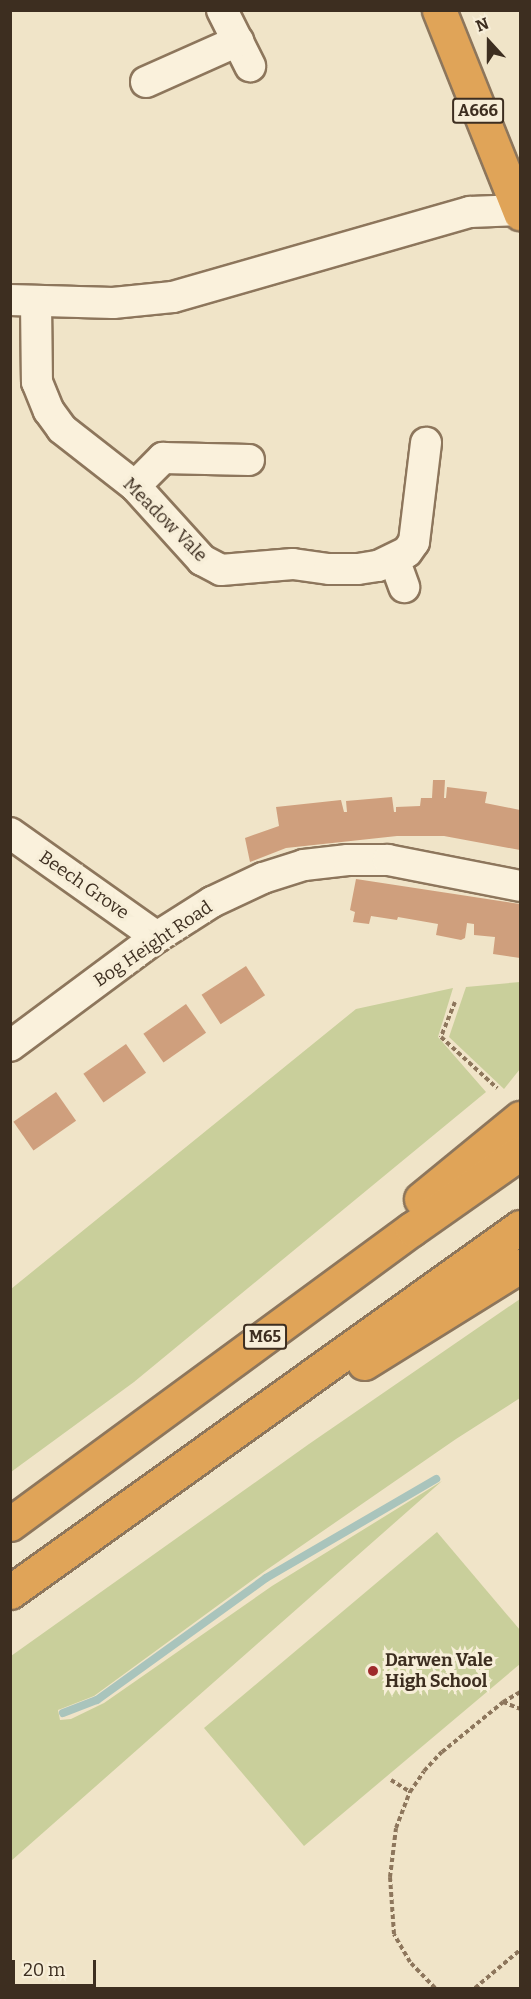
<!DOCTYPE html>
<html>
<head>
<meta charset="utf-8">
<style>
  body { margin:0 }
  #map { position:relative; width:531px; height:1999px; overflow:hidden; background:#f0e4c8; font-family:Bitter,serif }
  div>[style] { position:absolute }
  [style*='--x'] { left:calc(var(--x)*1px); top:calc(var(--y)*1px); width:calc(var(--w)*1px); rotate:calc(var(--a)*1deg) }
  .green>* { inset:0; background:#c9cf9b }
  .stream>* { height:8px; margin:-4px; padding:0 4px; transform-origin:4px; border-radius:4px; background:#a9c4bc }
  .building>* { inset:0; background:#cf9f7d; transform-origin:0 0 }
  .path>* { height:4px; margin-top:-2px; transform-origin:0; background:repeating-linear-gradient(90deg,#8d765c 0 4.5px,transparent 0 7.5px) }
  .roads { filter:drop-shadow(2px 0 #8d765c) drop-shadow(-2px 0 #8d765c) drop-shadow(0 2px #8d765c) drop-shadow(0 -2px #8d765c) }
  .minor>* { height:30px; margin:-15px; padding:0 15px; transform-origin:15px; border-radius:15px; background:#faf1dc }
  .highway>* { height:33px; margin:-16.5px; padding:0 16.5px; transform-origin:16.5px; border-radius:16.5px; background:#e0a458 }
  .dots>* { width:16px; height:16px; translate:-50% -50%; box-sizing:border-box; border:3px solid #f7eed8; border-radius:50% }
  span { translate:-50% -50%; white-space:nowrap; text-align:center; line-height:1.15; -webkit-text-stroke:6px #f7eed8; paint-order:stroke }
  .shield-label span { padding:2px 4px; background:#f7eed8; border:2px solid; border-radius:4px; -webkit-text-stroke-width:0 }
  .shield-label { font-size:16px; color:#3d2e20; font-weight:700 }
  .street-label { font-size:18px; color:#3d2e20 }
  .poi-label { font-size:18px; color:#3d2e20; font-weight:700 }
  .left { translate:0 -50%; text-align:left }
  .frame { position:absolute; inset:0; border:12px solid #3d2e20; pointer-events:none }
  .north { position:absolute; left:459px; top:12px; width:60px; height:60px; -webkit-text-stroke:4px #f7eed8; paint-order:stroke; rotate:339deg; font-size:16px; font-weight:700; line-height:24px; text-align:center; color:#3d2e20 }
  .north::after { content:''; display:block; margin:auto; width:21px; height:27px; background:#3d2e20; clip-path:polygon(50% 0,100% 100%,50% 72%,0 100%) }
  .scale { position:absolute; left:12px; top:1960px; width:84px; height:27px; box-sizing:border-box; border:3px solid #3d2e20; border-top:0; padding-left:8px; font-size:18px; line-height:21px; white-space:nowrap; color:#3d2e20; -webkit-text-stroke:4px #f7eed8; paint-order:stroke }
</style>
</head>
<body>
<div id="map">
  <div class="green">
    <div style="clip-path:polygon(520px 982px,520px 1069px,504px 1089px,449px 1037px,466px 987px)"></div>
    <div style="clip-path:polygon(453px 988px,438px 1037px,486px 1092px,134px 1382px,11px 1472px,11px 1289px,356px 1009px)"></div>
    <div style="clip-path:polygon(520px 1299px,520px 1398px,456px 1439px,265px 1571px,94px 1696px,58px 1710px,60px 1720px,71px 1719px,104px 1703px,272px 1586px,442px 1481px,11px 1861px,11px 1656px,309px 1444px)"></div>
    <div style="clip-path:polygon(437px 1532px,520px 1630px,520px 1664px,304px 1846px,204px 1728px)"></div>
  </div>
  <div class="stream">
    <div style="--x:63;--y:1713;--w:36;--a:-21"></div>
    <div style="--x:97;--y:1700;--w:208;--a:-35.8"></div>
    <div style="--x:266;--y:1578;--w:197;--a:-30.2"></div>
  </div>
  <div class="building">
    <div style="clip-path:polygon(433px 780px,445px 780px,444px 798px,446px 798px,447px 787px,487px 792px,485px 803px,520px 810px,520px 850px,444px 836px,397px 836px,286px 848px,250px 862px,245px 838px,279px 826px,276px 807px,341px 800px,344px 812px,347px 812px,346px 801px,392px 797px,394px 812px,396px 812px,396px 807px,420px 806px,421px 798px,432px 798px)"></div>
    <div style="clip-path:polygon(356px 879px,520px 904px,520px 958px,493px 954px,495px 937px,474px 935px,474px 924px,467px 923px,465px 938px,461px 940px,436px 935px,438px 924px,398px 917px,397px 920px,371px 916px,369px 924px,353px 922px,355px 912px,350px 910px)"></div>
    <div style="left:246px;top:966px;width:35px;height:53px;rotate:57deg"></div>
    <div style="left:186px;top:1004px;width:35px;height:52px;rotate:55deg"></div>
    <div style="left:126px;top:1044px;width:35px;height:52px;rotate:55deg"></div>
    <div style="left:56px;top:1092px;width:35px;height:52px;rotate:55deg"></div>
  </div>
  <div class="path">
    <div style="--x:455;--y:1002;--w:38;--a:112"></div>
    <div style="--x:441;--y:1037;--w:76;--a:42.3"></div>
    <div style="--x:503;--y:1702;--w:18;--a:22"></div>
    <div style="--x:391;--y:1780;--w:22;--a:32"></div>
    <div style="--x:435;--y:1988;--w:36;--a:-134"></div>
    <div style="--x:410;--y:1962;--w:32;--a:-120"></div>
    <div style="--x:394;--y:1934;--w:57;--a:-94"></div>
    <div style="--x:390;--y:1877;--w:49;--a:-83"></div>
    <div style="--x:396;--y:1828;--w:39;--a:-69"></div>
    <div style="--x:410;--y:1792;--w:25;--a:-56"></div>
    <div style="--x:424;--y:1771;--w:26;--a:-47"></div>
    <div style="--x:442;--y:1752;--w:79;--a:-39.3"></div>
    <div style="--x:503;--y:1702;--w:20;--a:-30"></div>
    <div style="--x:475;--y:1988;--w:59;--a:-40.2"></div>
  </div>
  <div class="roads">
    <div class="minor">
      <div style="--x:222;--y:10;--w:63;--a:63.4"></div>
      <div style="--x:146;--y:82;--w:101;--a:-24"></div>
      <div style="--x:10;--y:300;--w:103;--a:1.7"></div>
      <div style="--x:113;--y:303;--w:60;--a:-5.7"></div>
      <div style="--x:173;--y:297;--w:309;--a:-16"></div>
      <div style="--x:470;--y:212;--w:50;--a:-2.3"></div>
      <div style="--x:36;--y:303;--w:79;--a:89.3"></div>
      <div style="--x:37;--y:382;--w:31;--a:68"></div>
      <div style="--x:49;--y:411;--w:22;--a:54"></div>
      <div style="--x:62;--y:429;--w:93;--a:38"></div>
      <div style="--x:135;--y:486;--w:100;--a:47.8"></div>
      <div style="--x:202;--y:560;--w:21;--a:28"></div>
      <div style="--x:221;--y:570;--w:72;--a:-4.8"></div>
      <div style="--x:293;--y:564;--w:36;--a:8"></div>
      <div style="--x:329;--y:569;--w:29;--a:0"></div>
      <div style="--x:358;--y:569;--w:20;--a:-9"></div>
      <div style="--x:378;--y:566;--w:32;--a:-26"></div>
      <div style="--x:407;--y:552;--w:12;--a:-55"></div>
      <div style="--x:414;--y:542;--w:100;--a:-83.1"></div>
      <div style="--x:135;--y:486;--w:40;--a:-45"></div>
      <div style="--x:163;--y:458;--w:86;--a:1.3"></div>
      <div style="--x:394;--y:559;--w:30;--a:70"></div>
      <div style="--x:10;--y:833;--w:180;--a:35.3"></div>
      <div style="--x:10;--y:1046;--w:183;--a:-36.6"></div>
      <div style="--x:157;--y:937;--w:65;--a:-32.5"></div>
      <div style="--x:212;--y:902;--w:56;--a:-25.2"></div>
      <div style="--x:263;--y:878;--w:43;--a:-17.6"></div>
      <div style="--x:304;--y:865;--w:44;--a:-6.5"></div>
      <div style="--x:348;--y:860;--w:40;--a:0"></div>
      <div style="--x:388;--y:860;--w:135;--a:11.1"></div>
    </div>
    <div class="highway">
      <div style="--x:439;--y:10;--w:219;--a:68.2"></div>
      <div style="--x:421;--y:1199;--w:128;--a:-39.3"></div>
      <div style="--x:364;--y:1363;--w:184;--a:-31.9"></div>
      <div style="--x:10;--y:1524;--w:499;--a:-36.3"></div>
      <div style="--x:412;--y:1229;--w:132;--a:-35.1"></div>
      <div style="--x:10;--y:1592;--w:627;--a:-35.59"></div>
    </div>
  </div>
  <div class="dots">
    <div style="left:373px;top:1671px;background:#9e2a2b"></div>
  </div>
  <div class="shield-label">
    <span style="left:478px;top:111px">A666</span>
    <span style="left:265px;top:1337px">M65</span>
  </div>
  <div class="street-label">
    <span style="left:165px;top:520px;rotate:45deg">Meadow Vale</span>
    <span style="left:84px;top:885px;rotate:35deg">Beech Grove</span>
    <span style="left:153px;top:944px;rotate:-34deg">Bog Height Road</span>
  </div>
  <div class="poi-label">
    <span class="left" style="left:385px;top:1671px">Darwen Vale<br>High School</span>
  </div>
  <div class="frame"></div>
  <div class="north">N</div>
  <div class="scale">20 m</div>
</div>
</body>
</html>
